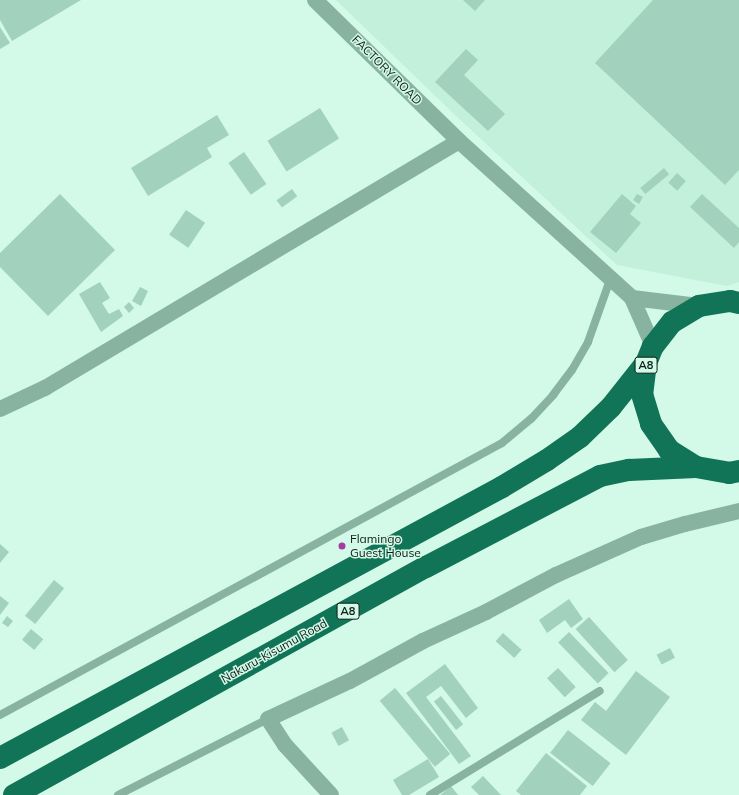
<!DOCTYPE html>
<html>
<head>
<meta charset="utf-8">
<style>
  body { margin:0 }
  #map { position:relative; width:739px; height:795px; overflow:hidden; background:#d3f9e8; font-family:Mulish,sans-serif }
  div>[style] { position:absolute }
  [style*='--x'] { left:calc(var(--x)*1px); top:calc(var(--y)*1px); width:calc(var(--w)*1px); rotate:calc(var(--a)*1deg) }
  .built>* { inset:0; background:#c2f0db }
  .building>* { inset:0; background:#a2d2bd; transform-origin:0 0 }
  .service>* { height:8px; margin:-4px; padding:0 4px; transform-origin:4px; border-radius:4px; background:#89b3a1 }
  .minor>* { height:16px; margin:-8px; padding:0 8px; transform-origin:8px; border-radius:8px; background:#89b3a1 }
  .trunk>* { height:22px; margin:-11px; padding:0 11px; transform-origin:11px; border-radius:11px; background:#127456 }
  .dots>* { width:11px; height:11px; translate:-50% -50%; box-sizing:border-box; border:2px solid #d3f9e8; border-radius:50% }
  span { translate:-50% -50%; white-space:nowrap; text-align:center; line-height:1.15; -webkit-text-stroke:3px #d3f9e8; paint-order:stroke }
  .shield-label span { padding:1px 3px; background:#d3f9e8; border:1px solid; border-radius:3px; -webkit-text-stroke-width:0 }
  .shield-label { font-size:11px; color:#0f1d17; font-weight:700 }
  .street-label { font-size:12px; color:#0f1d17 }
  .poi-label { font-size:12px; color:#0f1d17 }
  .left { translate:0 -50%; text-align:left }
</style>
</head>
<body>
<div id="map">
  <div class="built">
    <div style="clip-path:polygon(336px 0,739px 0,739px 282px,727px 286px,617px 265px,455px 115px)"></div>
  </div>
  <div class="building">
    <div style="clip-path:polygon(0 0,81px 0,12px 41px,0 20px)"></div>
    <div style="clip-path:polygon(463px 0,485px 0,475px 11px)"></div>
    <div style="clip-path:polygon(653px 0,739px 0,739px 170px,725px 185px,595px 63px)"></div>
    <div style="clip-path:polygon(0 27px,10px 43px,0 49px)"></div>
    <div style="clip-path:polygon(466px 49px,478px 60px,464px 75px,505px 114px,488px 131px,435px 82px)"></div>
    <div style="left:320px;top:108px;width:36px;height:62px;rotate:58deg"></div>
    <div style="clip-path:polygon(217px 115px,229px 135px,207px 148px,212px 157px,148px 196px,131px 168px)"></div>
    <div style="left:244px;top:152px;width:39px;height:19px;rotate:55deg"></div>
    <div style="left:664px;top:168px;width:8px;height:31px;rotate:50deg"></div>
    <div style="left:677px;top:173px;width:12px;height:13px;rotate:42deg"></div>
    <div style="left:292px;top:189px;width:9px;height:19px;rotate:54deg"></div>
    <div style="clip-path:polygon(60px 194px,115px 250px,48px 316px,0 267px,0 253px)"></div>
    <div style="clip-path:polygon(622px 194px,636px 206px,630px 214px,641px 223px,616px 253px,590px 232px)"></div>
    <div style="clip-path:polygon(637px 194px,643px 197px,639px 204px,633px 200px)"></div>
    <div style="clip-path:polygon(702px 194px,739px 228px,739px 242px,734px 248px,690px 207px)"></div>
    <div style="left:186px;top:210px;width:23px;height:30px;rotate:34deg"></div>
    <div style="clip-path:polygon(100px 282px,110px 298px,102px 303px,109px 314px,119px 309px,123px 316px,101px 332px,79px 294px)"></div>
    <div style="clip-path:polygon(140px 287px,148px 291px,141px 306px,132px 301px)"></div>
    <div style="clip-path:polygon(129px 302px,134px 308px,129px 313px,124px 307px)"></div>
    <div style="clip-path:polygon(0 544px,9px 552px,0 563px)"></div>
    <div style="left:54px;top:580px;width:13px;height:46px;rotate:39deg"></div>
    <div style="clip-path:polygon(0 596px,9px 603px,0 615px)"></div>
    <div style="clip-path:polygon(569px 599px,583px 619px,571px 628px,565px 620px,547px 633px,539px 620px)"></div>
    <div style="clip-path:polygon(7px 616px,13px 621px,8px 627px,2px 623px)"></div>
    <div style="left:589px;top:617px;width:58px;height:18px;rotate:48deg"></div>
    <div style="left:31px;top:629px;width:16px;height:14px;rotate:40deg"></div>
    <div style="left:569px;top:632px;width:57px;height:15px;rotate:46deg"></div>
    <div style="left:503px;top:633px;width:25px;height:11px;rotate:42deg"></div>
    <div style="left:670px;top:648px;width:11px;height:15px;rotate:63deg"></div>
    <div style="clip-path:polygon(445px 664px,478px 708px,466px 718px,441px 686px,426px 697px,471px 756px,459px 764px,406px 693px)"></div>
    <div style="left:558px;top:668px;width:26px;height:15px;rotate:47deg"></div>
    <div style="clip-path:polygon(636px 671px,670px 697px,626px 755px,581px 720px,595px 702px,606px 711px)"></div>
    <div style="left:395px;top:688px;width:86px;height:20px;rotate:50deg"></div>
    <div style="left:441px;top:696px;width:36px;height:9px;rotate:52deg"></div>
    <div style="left:342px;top:727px;width:15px;height:12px;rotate:62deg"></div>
    <div style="left:568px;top:730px;width:54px;height:29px;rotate:38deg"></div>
    <div style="clip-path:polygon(546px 753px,587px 786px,580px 795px,521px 795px,516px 791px)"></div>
    <div style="clip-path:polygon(428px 759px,439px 777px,409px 795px,402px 795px,393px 780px)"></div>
    <div style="clip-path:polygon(483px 776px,501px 795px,479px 795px,471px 787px)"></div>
    <div style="clip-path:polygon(451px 786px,458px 795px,440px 795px)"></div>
  </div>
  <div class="service">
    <div style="--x:0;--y:715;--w:571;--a:-28.45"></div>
    <div style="--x:502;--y:443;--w:38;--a:-40"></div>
    <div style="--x:531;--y:419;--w:33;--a:-47"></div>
    <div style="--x:553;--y:395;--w:31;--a:-53"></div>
    <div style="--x:572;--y:370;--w:32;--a:-60"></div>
    <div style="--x:588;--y:342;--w:69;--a:-70.5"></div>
    <div style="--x:118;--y:795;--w:168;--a:-26.9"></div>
    <div style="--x:430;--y:795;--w:199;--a:-31.5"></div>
  </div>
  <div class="minor">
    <div style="--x:315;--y:0;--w:202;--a:44.4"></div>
    <div style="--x:459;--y:141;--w:234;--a:42.2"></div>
    <div style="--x:632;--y:298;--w:52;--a:66.4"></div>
    <div style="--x:632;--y:298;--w:67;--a:6.8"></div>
    <div style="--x:0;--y:409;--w:50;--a:-25"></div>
    <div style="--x:45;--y:388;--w:482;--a:-30.8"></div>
    <div style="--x:331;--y:795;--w:68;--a:-132.6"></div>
    <div style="--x:285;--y:745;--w:31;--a:-123"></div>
    <div style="--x:268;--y:719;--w:90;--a:-24.9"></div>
    <div style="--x:350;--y:681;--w:83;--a:-28.7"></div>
    <div style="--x:423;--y:641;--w:69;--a:-24.7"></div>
    <div style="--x:486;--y:612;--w:79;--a:-27.9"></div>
    <div style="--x:556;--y:575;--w:93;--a:-24.1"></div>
    <div style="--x:641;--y:537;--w:46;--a:-16.5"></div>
    <div style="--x:685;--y:524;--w:56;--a:-13.5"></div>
  </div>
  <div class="trunk">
    <div style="--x:739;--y:303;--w:9;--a:-167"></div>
    <div style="--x:730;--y:301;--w:31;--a:171"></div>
    <div style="--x:699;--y:306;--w:31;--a:149"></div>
    <div style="--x:672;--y:322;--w:31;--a:128"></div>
    <div style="--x:653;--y:346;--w:18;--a:112"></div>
    <div style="--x:646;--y:363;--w:31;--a:97"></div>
    <div style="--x:642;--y:394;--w:31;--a:73"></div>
    <div style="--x:651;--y:424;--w:32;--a:55"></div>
    <div style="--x:669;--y:450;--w:32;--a:32"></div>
    <div style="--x:696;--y:467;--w:34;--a:10"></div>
    <div style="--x:729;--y:473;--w:10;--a:-11"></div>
    <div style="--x:0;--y:758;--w:570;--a:-28.36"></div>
    <div style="--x:502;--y:487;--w:52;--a:-31"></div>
    <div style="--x:547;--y:460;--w:40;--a:-34.9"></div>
    <div style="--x:580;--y:437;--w:43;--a:-44.1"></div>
    <div style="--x:611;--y:407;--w:56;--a:-51.5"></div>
    <div style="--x:14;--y:795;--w:471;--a:-29"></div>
    <div style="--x:426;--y:567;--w:196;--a:-27.6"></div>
    <div style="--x:600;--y:476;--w:30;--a:-12"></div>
    <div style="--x:629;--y:470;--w:67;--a:-2.6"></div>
  </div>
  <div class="dots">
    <div style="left:342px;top:546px;background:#a33da2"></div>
  </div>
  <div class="shield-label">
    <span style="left:646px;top:365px">A8</span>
    <span style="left:348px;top:611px">A8</span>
  </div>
  <div class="street-label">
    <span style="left:387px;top:70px;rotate:45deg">FACTORY ROAD</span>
    <span style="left:274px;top:651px;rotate:-29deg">Nakuru-Kisumu Road</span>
  </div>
  <div class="poi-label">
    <span class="left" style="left:350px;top:546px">Flamingo<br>Guest House</span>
  </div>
</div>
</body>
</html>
